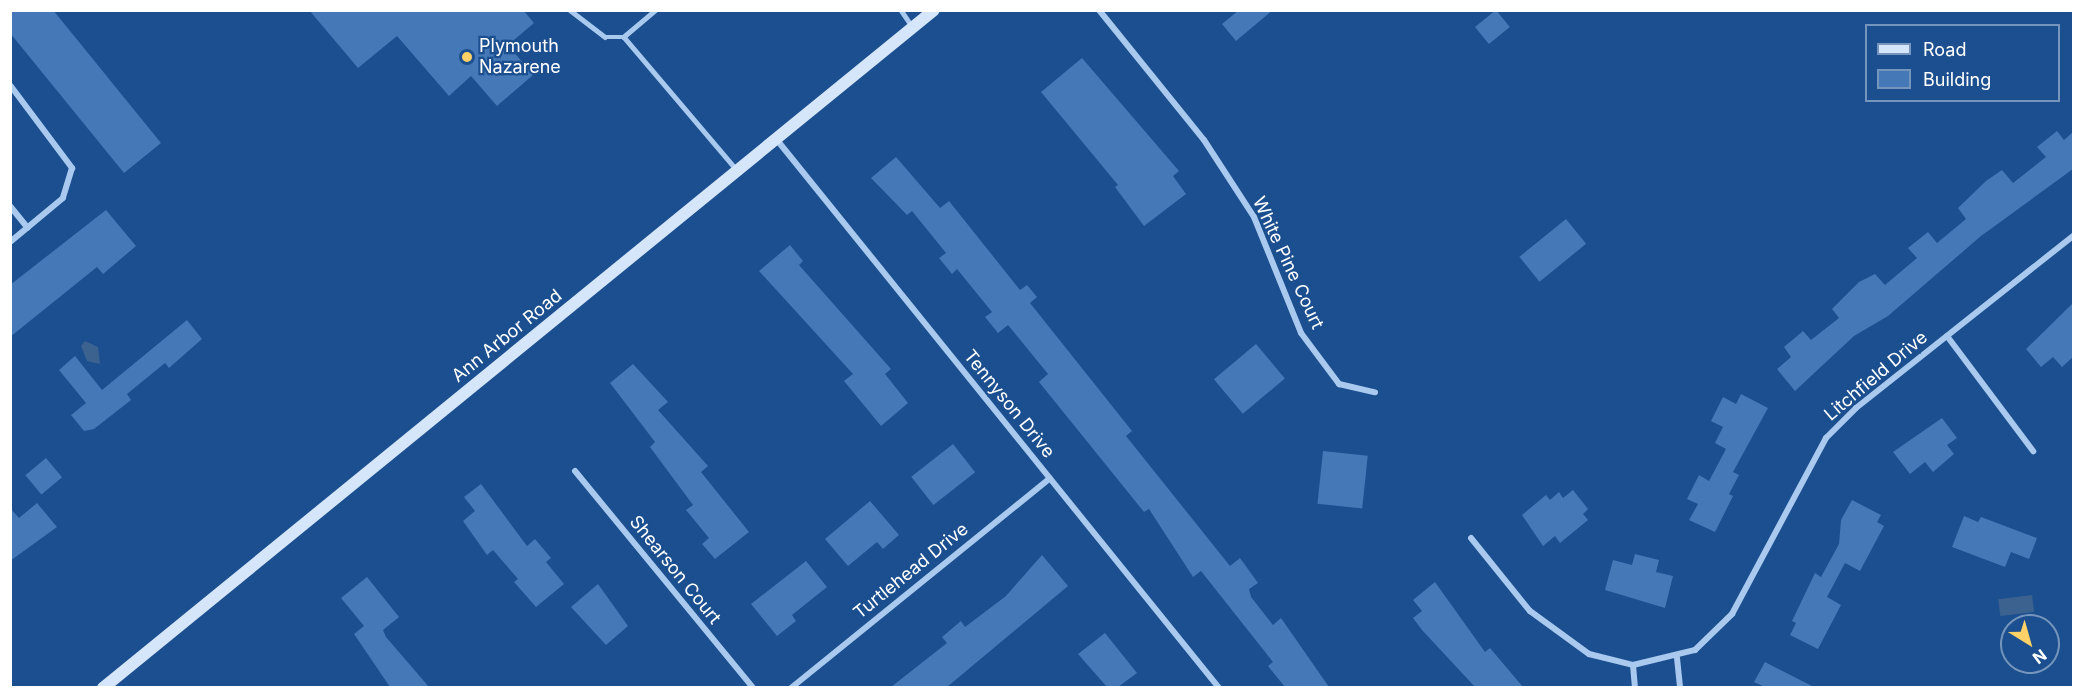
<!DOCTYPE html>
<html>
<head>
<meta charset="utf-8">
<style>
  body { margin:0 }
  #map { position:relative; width:2084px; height:698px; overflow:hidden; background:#1b4f8f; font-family:Inter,sans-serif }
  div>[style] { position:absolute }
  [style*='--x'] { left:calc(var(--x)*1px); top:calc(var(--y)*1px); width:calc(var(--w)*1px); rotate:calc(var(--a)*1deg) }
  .water>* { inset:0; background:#3c6290; transform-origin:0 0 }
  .building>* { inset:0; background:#4478b7; transform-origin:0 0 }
  .lane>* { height:4.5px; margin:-2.25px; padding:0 2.25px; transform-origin:2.25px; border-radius:2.25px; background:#a9c9ee }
  .street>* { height:6px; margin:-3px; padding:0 3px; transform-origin:3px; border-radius:3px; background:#a9c9ee }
  .secondary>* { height:12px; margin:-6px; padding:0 6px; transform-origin:6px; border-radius:6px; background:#d6e6fa }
  .dots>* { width:16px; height:16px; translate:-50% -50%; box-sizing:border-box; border:3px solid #1b4f8f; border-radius:50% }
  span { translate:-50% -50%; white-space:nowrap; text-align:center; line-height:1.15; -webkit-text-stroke:4.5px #1b4f8f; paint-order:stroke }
  .poi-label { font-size:18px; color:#fff }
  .left { translate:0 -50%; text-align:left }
  .street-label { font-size:18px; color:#fff }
  .frame { position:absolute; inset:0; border:12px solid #fff; pointer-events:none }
  .legend { position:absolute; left:1865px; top:24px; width:195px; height:78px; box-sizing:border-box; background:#1b4f8f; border:2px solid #7695bc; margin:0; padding:8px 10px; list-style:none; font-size:18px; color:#fff }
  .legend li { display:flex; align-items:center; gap:12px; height:30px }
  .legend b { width:30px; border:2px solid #7695bc }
  .north { position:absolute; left:2000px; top:614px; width:60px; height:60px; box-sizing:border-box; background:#1b4f8f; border:2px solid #7695bc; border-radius:50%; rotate:143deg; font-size:16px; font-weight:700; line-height:24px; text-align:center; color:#fff }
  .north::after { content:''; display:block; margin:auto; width:21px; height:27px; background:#ffd166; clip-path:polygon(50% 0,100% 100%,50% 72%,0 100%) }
</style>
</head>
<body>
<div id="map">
  <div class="water">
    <div style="clip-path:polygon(85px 341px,98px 347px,100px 364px,87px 361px,81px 346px)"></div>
    <div style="left:2032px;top:595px;width:17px;height:34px;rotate:83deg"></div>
  </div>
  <div class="building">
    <div style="clip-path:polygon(10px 10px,53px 10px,161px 143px,124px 173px,10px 33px)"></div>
    <div style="clip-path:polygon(309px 10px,523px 10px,534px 23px,508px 45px,533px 75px,497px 106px,471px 76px,449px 96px,397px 36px,358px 68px)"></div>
    <div style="clip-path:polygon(1239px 10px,1273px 10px,1236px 41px,1222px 24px)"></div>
    <div style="left:1496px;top:10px;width:22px;height:27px;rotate:51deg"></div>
    <div style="clip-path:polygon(1082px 58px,1179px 171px,1173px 176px,1186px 194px,1144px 226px,1115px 187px,1118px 185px,1041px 92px)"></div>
    <div style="clip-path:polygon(2057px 131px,2064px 140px,2073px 132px,2073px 169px,1981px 236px,1888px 316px,1854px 336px,1795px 391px,1777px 369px,1791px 357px,1784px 347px,1803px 331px,1811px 340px,1839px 318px,1832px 309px,1859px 282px,1875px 274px,1885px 285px,1917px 258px,1908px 248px,1928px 232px,1937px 243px,1966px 219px,1958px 208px,1986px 181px,2002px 170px,2013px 183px,2046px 157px,2037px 147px)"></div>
    <div style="clip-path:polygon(896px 157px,940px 208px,949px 201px,1020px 290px,1027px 285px,1037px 297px,1030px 303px,1132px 431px,1126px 436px,1230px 566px,1240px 558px,1258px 583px,1249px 589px,1251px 597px,1273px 625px,1281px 618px,1329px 687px,1285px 687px,1268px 666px,1273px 662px,1201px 571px,1193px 577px,1149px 509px,1144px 512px,1039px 382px,1048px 374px,1008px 325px,998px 333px,985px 317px,992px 312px,957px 269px,952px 274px,939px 258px,946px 253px,912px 211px,907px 215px,871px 178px)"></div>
    <div style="clip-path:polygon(106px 210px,136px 246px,103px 274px,97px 267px,10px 337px,10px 285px)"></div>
    <div style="left:1566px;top:219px;width:32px;height:60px;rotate:51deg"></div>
    <div style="clip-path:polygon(790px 245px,803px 261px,799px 265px,891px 369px,885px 374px,908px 403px,881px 426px,844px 381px,853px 374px,759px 271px)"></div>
    <div style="clip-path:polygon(2073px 303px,2073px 357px,2062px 367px,2053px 357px,2041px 367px,2026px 349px)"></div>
    <div style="clip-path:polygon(187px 320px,202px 339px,169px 368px,165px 363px,127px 394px,131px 400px,94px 429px,84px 431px,71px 415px,86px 403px,59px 370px,75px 356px,102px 390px)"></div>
    <div style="left:1256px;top:344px;width:45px;height:55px;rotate:50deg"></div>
    <div style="clip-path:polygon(633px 364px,668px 402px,658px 410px,708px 466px,701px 472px,749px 532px,715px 559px,702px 544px,709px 538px,686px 510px,693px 505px,650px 447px,655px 442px,610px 383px)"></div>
    <div style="clip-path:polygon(1741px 394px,1768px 408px,1733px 472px,1739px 475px,1729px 494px,1733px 496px,1715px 532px,1689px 520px,1698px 504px,1687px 499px,1699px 475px,1709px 481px,1726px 449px,1715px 443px,1723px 427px,1711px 421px,1723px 397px,1736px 404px)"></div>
    <div style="clip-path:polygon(1942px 418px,1957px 438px,1947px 445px,1954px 454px,1933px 472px,1925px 462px,1910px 474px,1893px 452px)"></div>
    <div style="left:953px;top:444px;width:36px;height:53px;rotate:52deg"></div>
    <div style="left:1323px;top:451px;width:45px;height:53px;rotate:6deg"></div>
    <div style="left:46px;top:458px;width:25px;height:27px;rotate:50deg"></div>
    <div style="clip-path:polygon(481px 484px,527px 546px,535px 539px,551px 558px,546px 562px,564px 584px,536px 607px,514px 582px,518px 579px,493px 550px,487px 555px,463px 521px,475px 511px,464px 497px)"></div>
    <div style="clip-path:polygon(1573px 490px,1588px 509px,1583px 514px,1588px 520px,1560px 543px,1555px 536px,1543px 546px,1522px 515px,1546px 495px,1550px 500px,1559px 492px,1563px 498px)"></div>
    <div style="clip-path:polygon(1852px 500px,1881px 515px,1877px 522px,1884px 526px,1860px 571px,1845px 563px,1827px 597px,1841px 605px,1818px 649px,1790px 635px,1796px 623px,1792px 621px,1815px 573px,1821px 577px,1839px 544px,1841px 520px)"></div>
    <div style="clip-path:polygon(870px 501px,899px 535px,883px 549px,877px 542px,848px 566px,825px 539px)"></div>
    <div style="clip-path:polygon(37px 503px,57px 527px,10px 561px,10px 508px,19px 518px)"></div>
    <div style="clip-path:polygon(1964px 516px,1978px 522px,1981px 517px,2037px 538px,2029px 559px,2011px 552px,2005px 567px,1952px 547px)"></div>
    <div style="clip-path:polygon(1635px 554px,1659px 560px,1656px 572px,1673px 576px,1665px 608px,1605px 590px,1613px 560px,1632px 565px)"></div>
    <div style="clip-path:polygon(1042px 555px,1068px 586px,947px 687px,891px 687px,947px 643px,942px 637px,961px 621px,965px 627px,1006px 596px)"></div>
    <div style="clip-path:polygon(806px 561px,827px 587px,792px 615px,796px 621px,777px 636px,751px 604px)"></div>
    <div style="clip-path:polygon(367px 577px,399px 617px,383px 630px,386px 637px,429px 687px,390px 687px,354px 634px,364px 626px,341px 598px)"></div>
    <div style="clip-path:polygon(1435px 582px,1485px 652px,1490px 648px,1523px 687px,1475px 687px,1422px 630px,1413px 618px,1422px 611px,1413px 600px)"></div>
    <div style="clip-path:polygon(598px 584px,628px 626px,606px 645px,571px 607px)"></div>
    <div style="clip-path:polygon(1105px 633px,1137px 673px,1118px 687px,1107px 687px,1078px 654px)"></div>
    <div style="clip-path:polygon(1765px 662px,1814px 687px,1765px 687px,1754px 682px)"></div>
  </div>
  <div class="lane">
    <div style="--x:570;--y:10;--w:44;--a:37.6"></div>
    <div style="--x:605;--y:37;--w:19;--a:0"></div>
    <div style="--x:656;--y:10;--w:42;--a:139.8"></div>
    <div style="--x:624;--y:37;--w:173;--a:49.7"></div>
    <div style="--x:901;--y:10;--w:18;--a:56"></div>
  </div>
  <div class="street">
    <div style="--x:1099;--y:10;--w:167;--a:51.1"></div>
    <div style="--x:1204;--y:140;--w:92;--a:57"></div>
    <div style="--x:1254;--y:217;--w:125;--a:67.9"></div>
    <div style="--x:1301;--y:333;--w:64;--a:53.3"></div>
    <div style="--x:1339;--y:384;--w:37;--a:13"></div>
    <div style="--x:10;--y:85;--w:104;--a:53.2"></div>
    <div style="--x:72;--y:168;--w:31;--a:107"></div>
    <div style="--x:63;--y:198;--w:69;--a:140.3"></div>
    <div style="--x:777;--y:140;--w:704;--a:51.11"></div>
    <div style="--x:10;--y:206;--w:28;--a:51"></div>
    <div style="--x:1947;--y:336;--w:144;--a:53.2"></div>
    <div style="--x:575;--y:471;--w:281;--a:50.6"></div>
    <div style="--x:1471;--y:538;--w:94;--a:51.1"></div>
    <div style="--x:1530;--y:611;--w:73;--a:36.1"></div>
    <div style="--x:1589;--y:654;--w:45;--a:14"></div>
    <div style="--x:1633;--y:665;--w:64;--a:-13.6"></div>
    <div style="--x:1695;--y:650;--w:52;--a:-44.2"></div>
    <div style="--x:1732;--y:614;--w:200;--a:-61.9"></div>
    <div style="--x:1826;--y:438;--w:42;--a:-45"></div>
    <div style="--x:1856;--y:408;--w:278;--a:-38.4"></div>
    <div style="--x:1677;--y:658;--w:30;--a:84"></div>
    <div style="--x:1633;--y:665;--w:23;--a:85"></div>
    <div style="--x:791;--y:688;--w:333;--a:-39"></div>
  </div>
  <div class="secondary">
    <div style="--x:103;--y:688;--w:1072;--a:-39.21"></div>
  </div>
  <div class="dots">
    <div style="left:467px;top:57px;background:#ffd166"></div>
  </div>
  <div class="poi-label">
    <span class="left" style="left:479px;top:57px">Plymouth<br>Nazarene</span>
  </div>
  <div class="street-label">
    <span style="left:1288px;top:263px;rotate:65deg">White Pine Court</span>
    <span style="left:507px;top:336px;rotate:-39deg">Ann Arbor Road</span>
    <span style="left:1876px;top:376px;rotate:-40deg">Litchfield Drive</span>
    <span style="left:1009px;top:404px;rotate:51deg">Tennyson Drive</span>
    <span style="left:675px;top:570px;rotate:51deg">Shearson Court</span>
    <span style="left:911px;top:571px;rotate:-39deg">Turtlehead Drive</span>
  </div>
  <div class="frame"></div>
  <ul class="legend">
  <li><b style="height:8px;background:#d6e6fa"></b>Road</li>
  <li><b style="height:16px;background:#4478b7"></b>Building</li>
  </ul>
  <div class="north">N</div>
</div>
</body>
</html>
